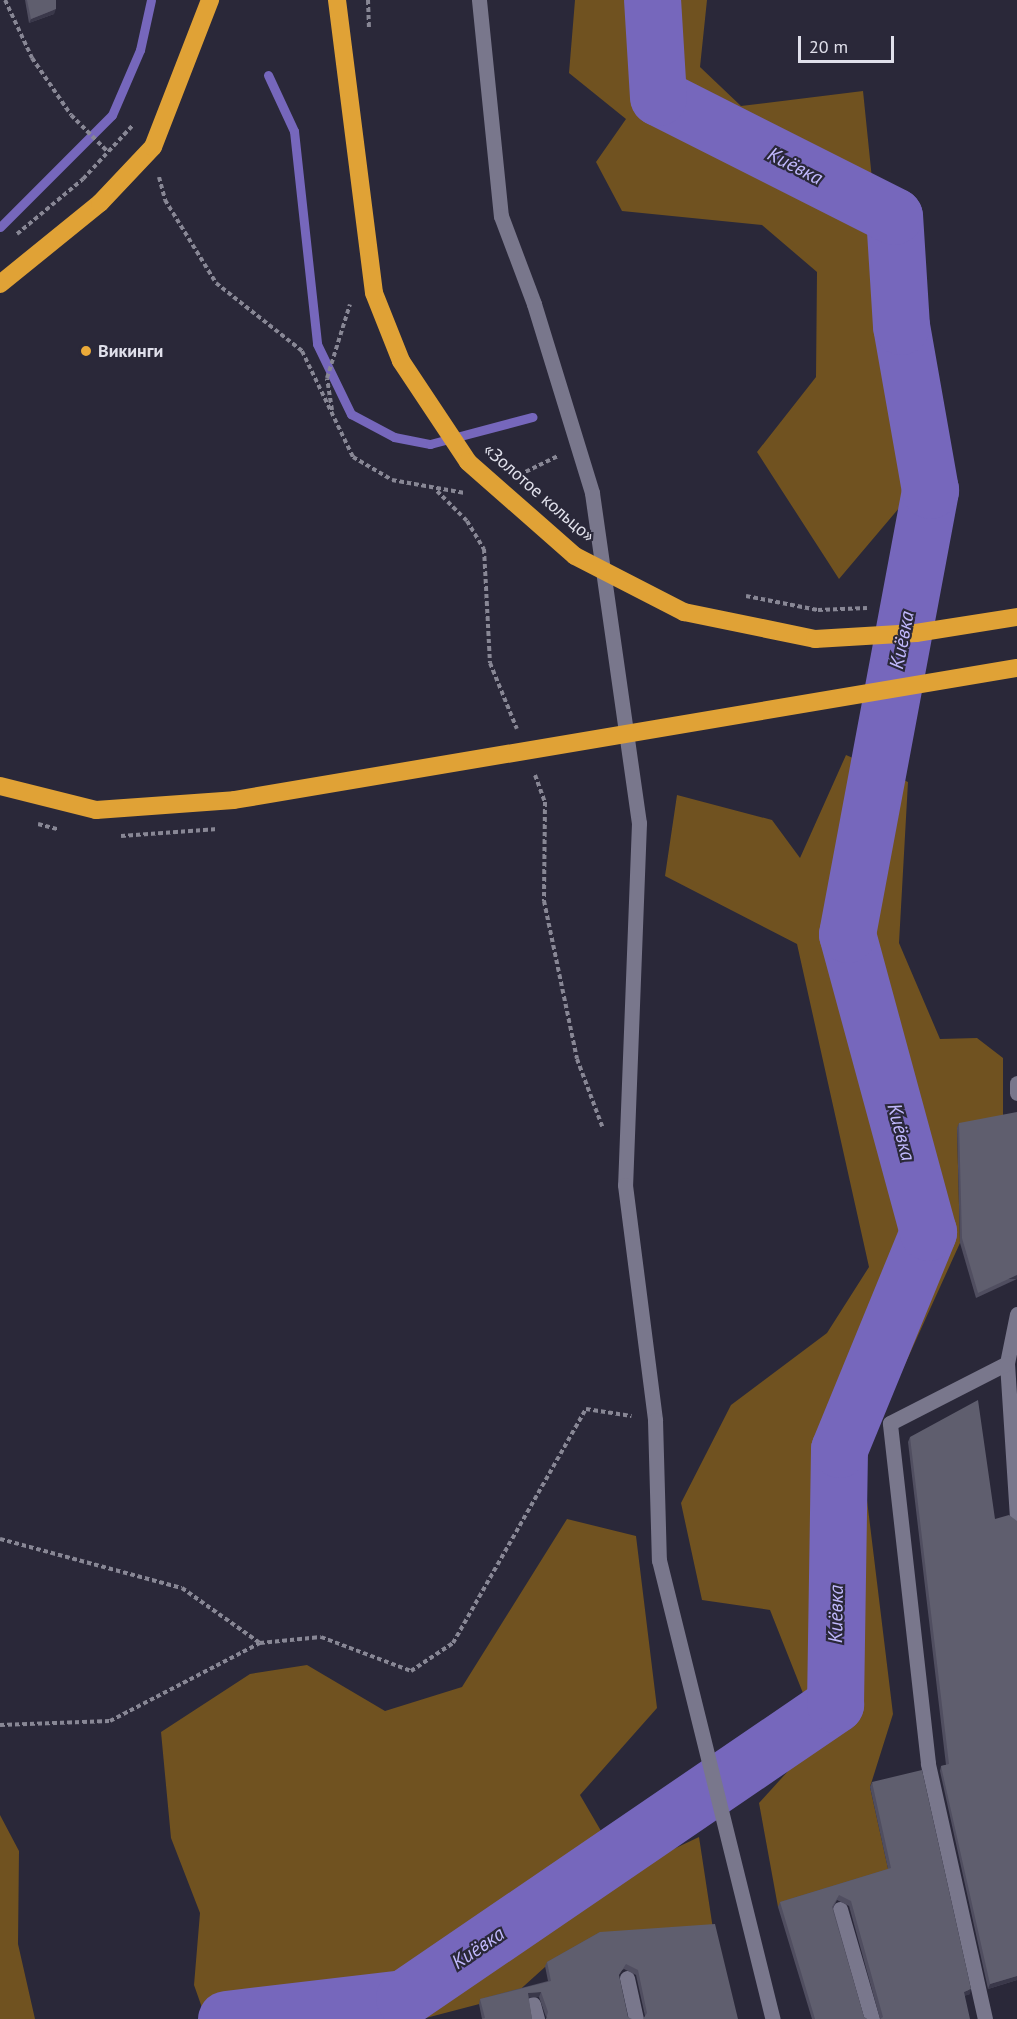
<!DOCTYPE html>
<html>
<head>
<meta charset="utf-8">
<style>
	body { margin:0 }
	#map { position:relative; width:1017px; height:2019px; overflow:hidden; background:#2a2839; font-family:"PT Sans",sans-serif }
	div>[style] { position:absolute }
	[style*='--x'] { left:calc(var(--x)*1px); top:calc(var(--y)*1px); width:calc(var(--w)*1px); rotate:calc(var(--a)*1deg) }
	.forest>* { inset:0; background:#705220 }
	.stream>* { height:9px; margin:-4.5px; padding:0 4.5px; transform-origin:4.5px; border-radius:4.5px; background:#7667bc }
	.river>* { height:57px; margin:-28.5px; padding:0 28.5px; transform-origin:28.5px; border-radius:28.5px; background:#7667bc }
	.path>* { height:4px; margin-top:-2px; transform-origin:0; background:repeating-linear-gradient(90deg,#888795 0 4.5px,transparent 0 7.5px) }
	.minor>* { height:15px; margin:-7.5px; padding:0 7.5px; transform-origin:7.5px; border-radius:7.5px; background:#79778c }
	.highway>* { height:18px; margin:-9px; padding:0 9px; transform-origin:9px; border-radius:9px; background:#e0a236 }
	.wall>* { inset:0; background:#504e60 }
	.shaded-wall>* { inset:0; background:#3a384a; transform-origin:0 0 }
	.building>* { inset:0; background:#5f5e6e }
	.dots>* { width:16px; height:16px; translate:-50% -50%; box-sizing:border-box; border:3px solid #2a2839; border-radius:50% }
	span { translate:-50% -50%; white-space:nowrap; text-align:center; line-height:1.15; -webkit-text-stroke:4.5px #2a2839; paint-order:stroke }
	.poi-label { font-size:18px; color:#e0e0eb; font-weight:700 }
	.left { translate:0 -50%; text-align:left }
	.street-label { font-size:18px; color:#e0e0eb }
	.water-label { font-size:20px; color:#c1b9fd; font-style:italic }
	.scale { position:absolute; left:798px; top:36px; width:96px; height:27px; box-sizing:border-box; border:3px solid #e0e0eb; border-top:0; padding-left:8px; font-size:18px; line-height:21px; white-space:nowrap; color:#e0e0eb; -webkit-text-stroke:4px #2a2839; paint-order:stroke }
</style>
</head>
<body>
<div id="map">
	<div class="forest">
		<i style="clip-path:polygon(575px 0,707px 0,700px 67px,741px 106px,863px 91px,905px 501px,839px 579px,757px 452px,816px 377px,817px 272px,762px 225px,622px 211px,596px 162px,626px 119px,569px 73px)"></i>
		<i style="clip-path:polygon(846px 755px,908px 782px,899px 943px,940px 1039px,977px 1038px,1003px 1058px,1003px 1119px,957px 1128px,960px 1243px,862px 1459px,893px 1714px,870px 1787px,889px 1873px,778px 1907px,759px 1803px,820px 1736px,770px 1610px,702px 1600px,681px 1503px,731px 1405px,827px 1333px,869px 1267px,797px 944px,665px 876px,677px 795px,772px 820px,800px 858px)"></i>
		<i style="clip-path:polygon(567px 1519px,636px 1536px,657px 1708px,580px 1795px,625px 1872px,699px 1837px,713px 1929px,600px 1936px,545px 1967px,514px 1995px,422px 2019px,206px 2019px,194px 1985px,200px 1913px,171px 1838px,161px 1732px,250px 1674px,307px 1665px,385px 1711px,462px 1687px)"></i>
		<i style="clip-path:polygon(0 1815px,19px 1851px,18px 1944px,35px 2019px,0 2019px)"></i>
	</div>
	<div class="stream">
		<i style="--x:268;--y:75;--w:62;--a:65.1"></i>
		<i style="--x:294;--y:131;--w:214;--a:83.8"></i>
		<i style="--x:317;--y:344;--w:78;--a:64.1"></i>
		<i style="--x:351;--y:414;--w:49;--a:28.1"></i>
		<i style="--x:394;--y:437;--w:37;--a:11"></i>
		<i style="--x:430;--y:444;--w:106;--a:-14.8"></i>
		<i style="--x:0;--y:227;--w:158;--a:-45"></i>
		<i style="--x:112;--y:115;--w:71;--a:-66.7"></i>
		<i style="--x:140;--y:50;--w:51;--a:-77.6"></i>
	</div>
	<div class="river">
		<i style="--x:226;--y:2019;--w:179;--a:-6.7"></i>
		<i style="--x:404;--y:1998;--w:522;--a:-34.3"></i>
		<i style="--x:835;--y:1704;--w:255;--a:-89.1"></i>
		<i style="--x:839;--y:1449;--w:235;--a:-67.7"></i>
		<i style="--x:928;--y:1232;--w:309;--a:-105.2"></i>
		<i style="--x:847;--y:934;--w:452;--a:-79.4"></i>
		<i style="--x:930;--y:490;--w:167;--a:-100"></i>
		<i style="--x:901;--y:326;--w:110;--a:-93.6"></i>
		<i style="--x:894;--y:216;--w:264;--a:-153.2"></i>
		<i style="--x:658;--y:97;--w:97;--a:-93.5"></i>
	</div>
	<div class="path">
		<i style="--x:5;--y:0;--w:64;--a:65"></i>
		<i style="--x:32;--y:58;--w:69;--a:55.6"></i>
		<i style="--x:71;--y:115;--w:52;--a:45"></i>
		<i style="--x:368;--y:0;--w:29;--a:88"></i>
		<i style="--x:159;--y:177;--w:24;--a:75"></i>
		<i style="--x:165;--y:200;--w:97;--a:58.4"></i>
		<i style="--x:216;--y:283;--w:110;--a:38.3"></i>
		<i style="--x:302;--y:351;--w:118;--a:64.3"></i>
		<i style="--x:353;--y:457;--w:45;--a:30.5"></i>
		<i style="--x:392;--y:480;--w:74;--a:10.1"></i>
		<i style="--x:17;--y:234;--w:86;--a:-39.8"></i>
		<i style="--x:83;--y:179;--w:72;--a:-47.2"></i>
		<i style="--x:332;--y:410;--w:32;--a:-99"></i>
		<i style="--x:327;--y:378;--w:77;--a:-72.7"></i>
		<i style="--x:519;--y:475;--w:43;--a:-26"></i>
		<i style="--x:437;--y:491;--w:42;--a:45"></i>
		<i style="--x:467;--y:521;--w:33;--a:59"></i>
		<i style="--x:484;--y:549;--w:114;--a:87"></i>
		<i style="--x:490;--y:663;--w:71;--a:67.8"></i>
		<i style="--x:746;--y:596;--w:73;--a:11"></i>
		<i style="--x:818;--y:610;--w:49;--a:-2.3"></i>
		<i style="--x:535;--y:775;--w:29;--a:70"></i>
		<i style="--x:545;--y:802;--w:99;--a:90.6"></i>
		<i style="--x:544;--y:901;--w:161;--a:78.2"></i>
		<i style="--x:577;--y:1059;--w:72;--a:69.5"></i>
		<i style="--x:38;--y:824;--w:20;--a:15"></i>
		<i style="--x:121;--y:836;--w:97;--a:-4.1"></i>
		<i style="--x:0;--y:1539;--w:188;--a:15.1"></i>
		<i style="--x:182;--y:1588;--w:95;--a:35.2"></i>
		<i style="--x:260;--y:1643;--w:61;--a:-5.6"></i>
		<i style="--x:321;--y:1637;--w:96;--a:20.7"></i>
		<i style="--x:411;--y:1671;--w:50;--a:-33.7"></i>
		<i style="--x:453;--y:1643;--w:269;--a:-60.4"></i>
		<i style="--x:586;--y:1409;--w:46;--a:8.8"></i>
		<i style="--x:0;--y:1725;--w:110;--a:-2.1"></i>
		<i style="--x:110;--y:1721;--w:169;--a:-27.5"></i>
	</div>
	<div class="minor">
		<i style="--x:479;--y:0;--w:217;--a:84.2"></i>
		<i style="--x:501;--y:216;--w:94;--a:69.4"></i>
		<i style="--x:534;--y:304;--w:198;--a:72.9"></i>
		<i style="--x:592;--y:493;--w:333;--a:81.9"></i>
		<i style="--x:639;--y:823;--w:362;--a:92.2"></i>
		<i style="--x:625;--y:1185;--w:237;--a:82.7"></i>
		<i style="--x:655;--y:1420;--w:140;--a:88.4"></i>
		<i style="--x:659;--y:1560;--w:473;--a:76.1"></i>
		<i style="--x:1017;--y:1083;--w:10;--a:90"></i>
		<i style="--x:1017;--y:1314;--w:50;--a:101.5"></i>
		<i style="--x:1007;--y:1363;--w:156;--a:86.3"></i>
		<i style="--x:840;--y:1909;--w:115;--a:73.8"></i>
		<i style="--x:627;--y:1978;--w:42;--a:77.6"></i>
		<i style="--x:533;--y:2004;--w:16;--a:75"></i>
		<i style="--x:985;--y:2019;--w:262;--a:-102.6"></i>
		<i style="--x:928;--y:1763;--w:342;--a:-96.4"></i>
		<i style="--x:890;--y:1423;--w:131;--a:-27.1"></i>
	</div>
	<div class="highway">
		<i style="--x:337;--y:0;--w:295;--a:82.8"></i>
		<i style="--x:374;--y:293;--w:73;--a:68.3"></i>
		<i style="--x:401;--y:361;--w:121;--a:56.4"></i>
		<i style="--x:468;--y:462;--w:142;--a:41.3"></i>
		<i style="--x:575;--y:556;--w:123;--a:27.2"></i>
		<i style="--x:684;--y:612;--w:134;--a:11.6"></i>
		<i style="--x:815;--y:639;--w:101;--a:-3.4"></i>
		<i style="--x:916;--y:633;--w:102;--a:-9"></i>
		<i style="--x:0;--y:284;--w:129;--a:-39"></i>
		<i style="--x:100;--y:203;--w:77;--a:-46.6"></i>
		<i style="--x:153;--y:147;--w:158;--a:-68.8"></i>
		<i style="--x:0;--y:786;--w:99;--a:14"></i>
		<i style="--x:96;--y:810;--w:138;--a:-4.1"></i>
		<i style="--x:234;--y:800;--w:794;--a:-9.57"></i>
	</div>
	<div class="wall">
		<i style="clip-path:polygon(25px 0,56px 0,54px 14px,29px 23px)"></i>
		<i style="clip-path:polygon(959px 1123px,1017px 1279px,976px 1298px,960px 1243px,957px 1128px)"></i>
		<i style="clip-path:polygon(910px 1437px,995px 1519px,1017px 1980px,988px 1989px,940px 1771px,941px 1766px,946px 1765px,908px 1442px)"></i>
		<i style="clip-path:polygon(872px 1782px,970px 1994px,880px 2019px,849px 1906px,837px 1900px,833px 1908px,864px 2017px,867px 2019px,812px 2019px,778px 1907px,780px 1902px,888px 1869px,870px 1787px)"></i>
		<i style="clip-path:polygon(600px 1932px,738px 2019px,645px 2016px,636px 1975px,624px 1969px,546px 2017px,539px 1997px,528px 1997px,532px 2019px,482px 2019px,479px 2004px,480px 1999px,548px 1981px,545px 1966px,547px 1962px)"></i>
	</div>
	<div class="shaded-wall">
		<i style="clip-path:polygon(56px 9px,54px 14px,29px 23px,31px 19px)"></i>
		<i style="left:1017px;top:1275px;width:4px;height:43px;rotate:90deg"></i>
		<i style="clip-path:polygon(1017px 1976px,1017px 1980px,988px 1989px,990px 1984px)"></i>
		<i style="clip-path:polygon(971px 1989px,970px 1994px,962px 1997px,964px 1992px)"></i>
		<i style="clip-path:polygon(541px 1992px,539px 1997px,526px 1998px,528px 1993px)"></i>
	</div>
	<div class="building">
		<i style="clip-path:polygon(27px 0,56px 0,56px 9px,31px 19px)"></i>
		<i style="clip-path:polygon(1017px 1112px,1017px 1275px,978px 1293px,962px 1238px,959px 1123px)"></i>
		<i style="clip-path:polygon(978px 1400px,995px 1519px,1009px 1515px,1017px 1521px,1017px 1976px,990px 1984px,941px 1766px,949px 1764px,910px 1437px)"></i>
		<i style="clip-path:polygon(922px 1770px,971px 1989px,964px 1992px,970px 2019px,880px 2019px,883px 2017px,851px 1901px,839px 1895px,832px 1907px,864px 2017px,867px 2019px,815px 2019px,780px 1902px,891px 1868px,872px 1782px)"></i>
		<i style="clip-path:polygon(715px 1924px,738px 2019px,643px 2019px,647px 2013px,638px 1970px,626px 1964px,619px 1975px,628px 2017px,632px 2019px,546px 2019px,548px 2012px,541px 1992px,528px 1993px,532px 2019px,482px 2019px,485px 2018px,480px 1999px,551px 1981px,547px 1962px,600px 1932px)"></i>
	</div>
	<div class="dots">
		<i style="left:86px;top:351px;background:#ebaa39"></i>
	</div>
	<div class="poi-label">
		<span class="left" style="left:98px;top:351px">Викинги</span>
	</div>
	<div class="street-label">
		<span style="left:539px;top:493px;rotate:41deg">«Золотое кольцо»</span>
	</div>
	<div class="water-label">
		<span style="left:795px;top:166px;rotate:27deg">Киёвка</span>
		<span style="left:902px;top:640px;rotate:-79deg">Киёвка</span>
		<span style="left:901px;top:1132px;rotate:75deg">Киёвка</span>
		<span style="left:836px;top:1614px;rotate:-89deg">Киёвка</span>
		<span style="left:478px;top:1948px;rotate:-34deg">Киёвка</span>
	</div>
	<div class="scale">20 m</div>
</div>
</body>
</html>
